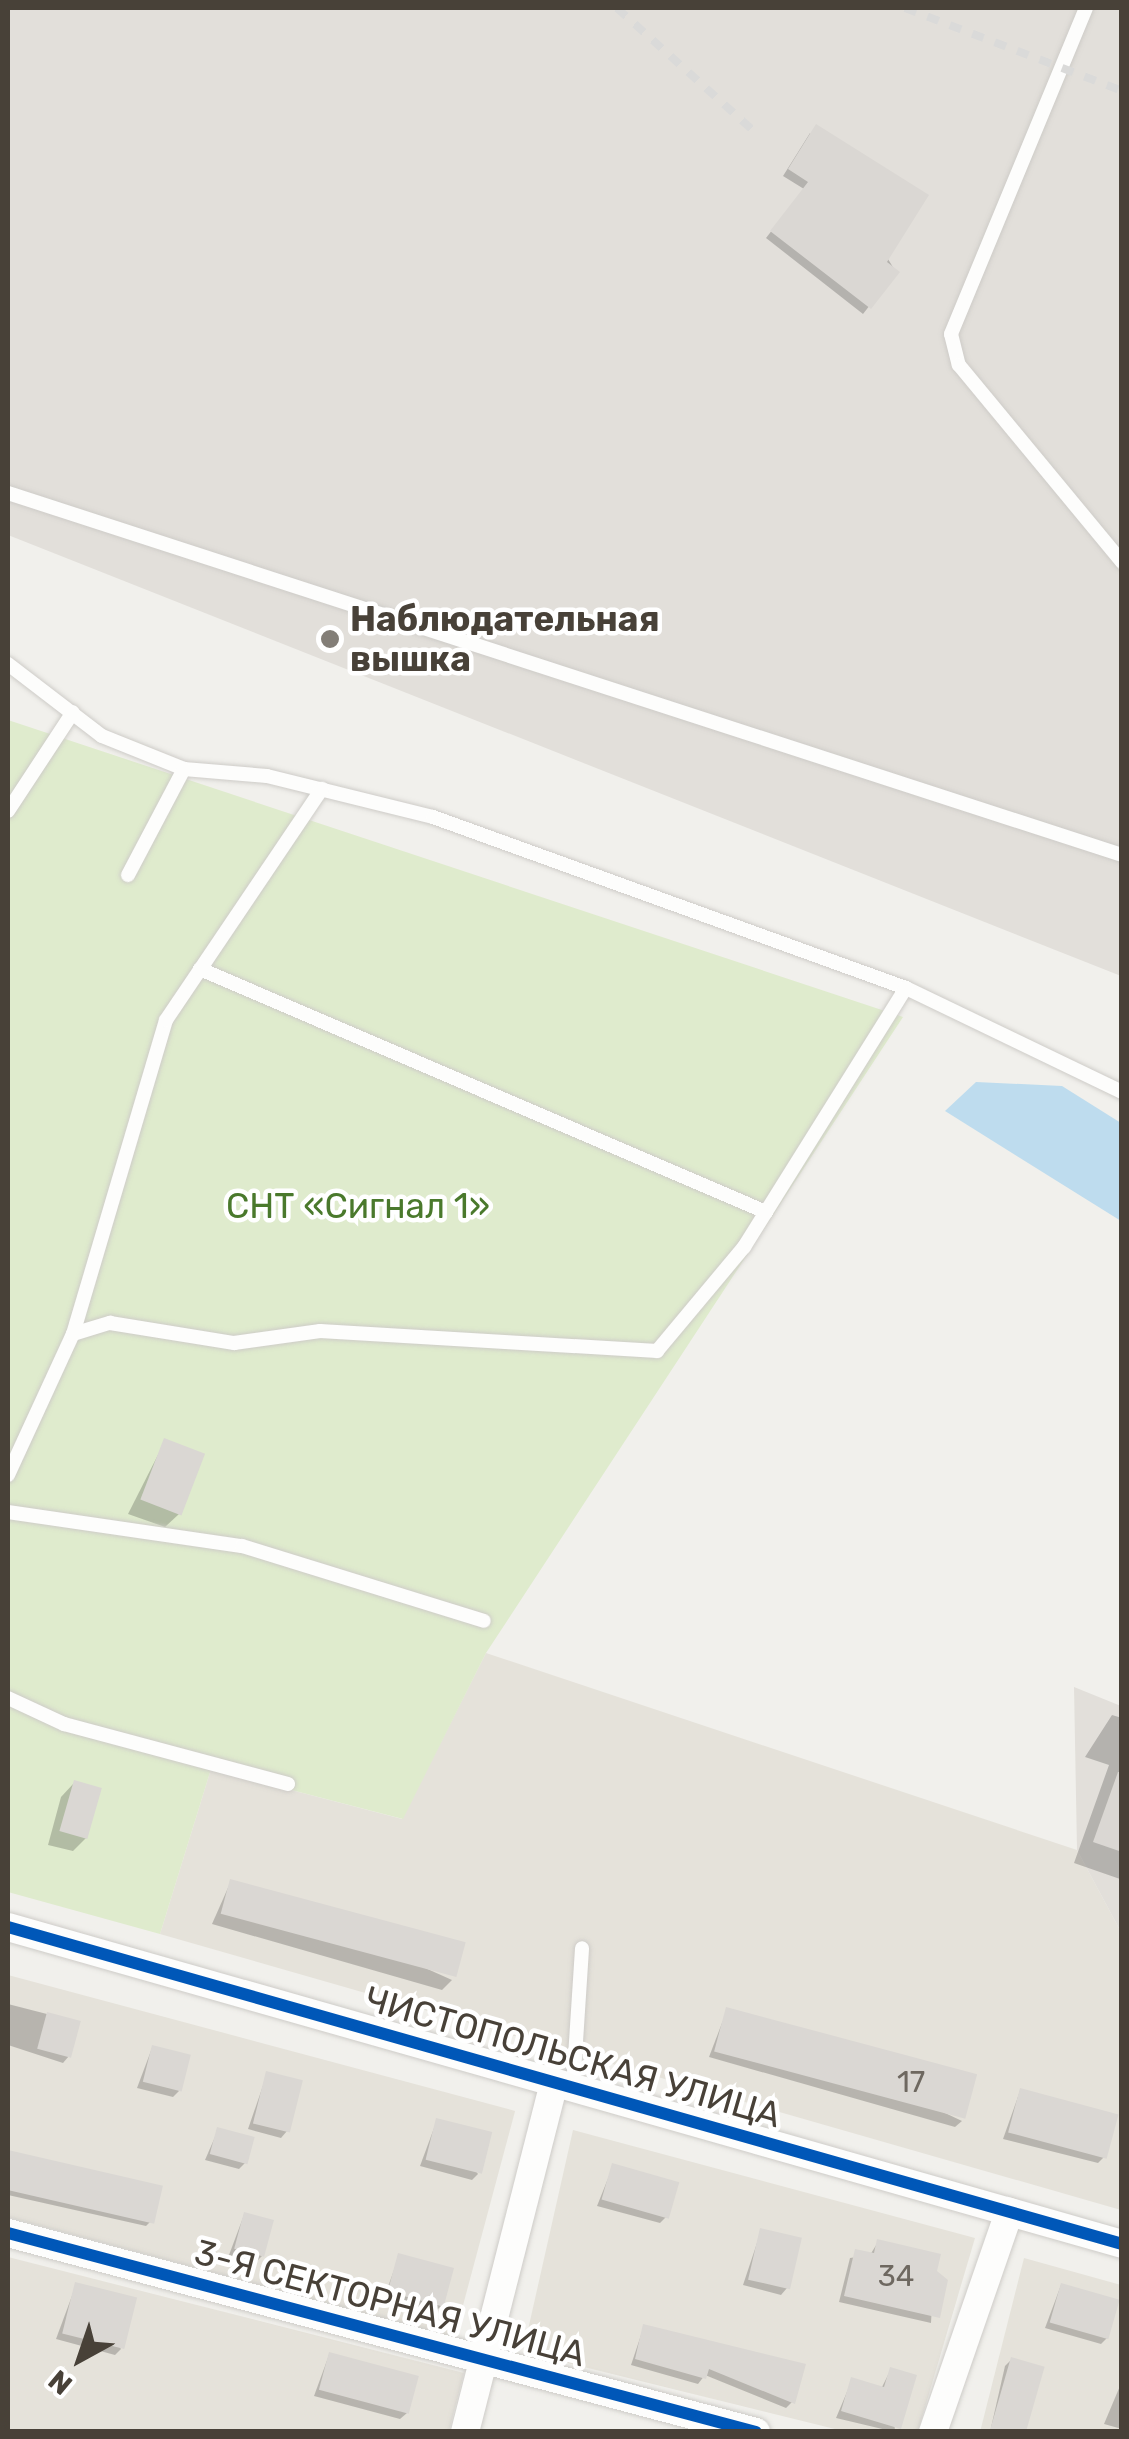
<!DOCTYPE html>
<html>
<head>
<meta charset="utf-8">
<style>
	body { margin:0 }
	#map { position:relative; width:1129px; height:2439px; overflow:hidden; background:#f1f0ec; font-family:Rubik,sans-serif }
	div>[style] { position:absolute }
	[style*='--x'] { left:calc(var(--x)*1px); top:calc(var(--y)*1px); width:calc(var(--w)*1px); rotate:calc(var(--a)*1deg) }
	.residential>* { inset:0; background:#e5e2da; transform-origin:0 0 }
	.industrial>* { inset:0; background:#e2dfda }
	.green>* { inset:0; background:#dfebcd }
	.water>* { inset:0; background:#bedcee }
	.shadow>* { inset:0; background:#0003 }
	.building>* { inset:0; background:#dad7d3; transform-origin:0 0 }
	.roads { filter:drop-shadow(0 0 2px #ceccc8) drop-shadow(0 0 2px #ceccc8) }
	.service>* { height:14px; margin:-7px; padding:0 7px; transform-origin:7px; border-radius:7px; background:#fdfdfc }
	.minor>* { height:28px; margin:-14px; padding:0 14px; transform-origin:14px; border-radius:14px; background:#fdfdfc }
	.rail>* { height:8px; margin-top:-4px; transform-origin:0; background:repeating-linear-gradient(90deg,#dadad9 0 12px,transparent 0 24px) }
	.cycleway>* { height:12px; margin:-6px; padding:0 6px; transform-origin:6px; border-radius:6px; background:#0057b8 }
	.dots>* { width:28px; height:28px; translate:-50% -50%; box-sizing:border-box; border:5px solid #fff; border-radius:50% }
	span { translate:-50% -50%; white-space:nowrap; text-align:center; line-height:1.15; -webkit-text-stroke:9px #fff; paint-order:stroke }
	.number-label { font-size:30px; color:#6e6860 }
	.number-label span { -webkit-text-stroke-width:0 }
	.poi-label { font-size:35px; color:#484138; font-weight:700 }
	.left { translate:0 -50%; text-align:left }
	.park-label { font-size:35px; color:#4a792c }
	.street-label { font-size:35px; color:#484138 }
	.frame { position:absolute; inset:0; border:10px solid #484138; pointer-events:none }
	.north { position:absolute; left:30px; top:2309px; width:100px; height:100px; -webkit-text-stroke:8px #fff; paint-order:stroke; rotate:220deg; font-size:28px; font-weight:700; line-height:40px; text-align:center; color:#484138 }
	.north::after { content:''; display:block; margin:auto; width:35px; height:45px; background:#484138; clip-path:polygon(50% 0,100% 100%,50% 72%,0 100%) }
</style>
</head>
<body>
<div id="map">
	<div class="residential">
		<i style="clip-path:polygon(486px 1653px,1077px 1850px,1121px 1932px,1121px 2210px,160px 1934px,211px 1769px,402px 1819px)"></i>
		<i style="left:8px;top:1975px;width:525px;height:234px;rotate:15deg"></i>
		<i style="clip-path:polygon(573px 2130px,975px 2238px,918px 2431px,843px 2431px,523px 2352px)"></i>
		<i style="clip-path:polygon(8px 2257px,464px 2373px,449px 2431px,8px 2431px)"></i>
		<i style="clip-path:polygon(1024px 2258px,1121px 2285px,1121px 2431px,980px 2432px)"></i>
	</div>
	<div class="industrial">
		<i style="clip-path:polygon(8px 8px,1121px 8px,1121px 976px,8px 535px)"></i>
		<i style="clip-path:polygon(1074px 1687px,1121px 1706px,1121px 1932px,1077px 1850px)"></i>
	</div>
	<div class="green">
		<i style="clip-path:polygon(8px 720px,903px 1017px,486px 1653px,403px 1819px,211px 1769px,160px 1934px,8px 1892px)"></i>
	</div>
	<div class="water">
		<i style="clip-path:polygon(976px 1082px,1062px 1086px,1121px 1123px,1121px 1221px,945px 1111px)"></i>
	</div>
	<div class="shadow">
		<i style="clip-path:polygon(810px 133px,896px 272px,863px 314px,766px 238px,804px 189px,783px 176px)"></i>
		<i style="clip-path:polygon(165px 1441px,179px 1514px,165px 1527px,128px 1514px)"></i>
		<i style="clip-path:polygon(1112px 1715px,1122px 1718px,1120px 1879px,1074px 1863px,1109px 1765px,1085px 1757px)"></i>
		<i style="clip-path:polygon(74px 1783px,87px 1837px,73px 1851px,48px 1845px,61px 1797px)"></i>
		<i style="clip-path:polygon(231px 1881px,452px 1980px,442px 1990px,212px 1924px)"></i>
		<i style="clip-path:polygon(8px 2004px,78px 2022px,69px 2056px,63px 2063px,8px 2045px)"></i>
		<i style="clip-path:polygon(727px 2010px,962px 2121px,955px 2127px,709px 2057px)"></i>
		<i style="clip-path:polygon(152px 2048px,179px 2091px,173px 2097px,137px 2088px)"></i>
		<i style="clip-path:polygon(267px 2074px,287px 2131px,281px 2138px,248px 2129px)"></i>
		<i style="clip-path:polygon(1020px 2091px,1104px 2157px,1098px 2163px,1003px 2139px)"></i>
		<i style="clip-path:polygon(437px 2120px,478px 2174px,472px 2180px,420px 2166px)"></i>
		<i style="clip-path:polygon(218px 2130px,245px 2163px,239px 2169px,205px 2160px)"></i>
		<i style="clip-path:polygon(8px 2152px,160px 2189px,152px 2220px,146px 2226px,8px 2195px)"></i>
		<i style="clip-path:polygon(613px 2166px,666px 2217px,660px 2223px,597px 2206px)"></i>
		<i style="clip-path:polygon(244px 2215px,262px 2256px,256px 2262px,229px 2255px)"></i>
		<i style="clip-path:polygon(761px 2231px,787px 2288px,781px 2295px,743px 2285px)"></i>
		<i style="clip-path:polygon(878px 2242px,934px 2272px,931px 2323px,839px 2302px,850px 2258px,870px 2255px)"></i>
		<i style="clip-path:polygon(399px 2256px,441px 2306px,435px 2312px,384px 2298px)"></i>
		<i style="clip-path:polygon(76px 2285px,121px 2349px,115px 2355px,56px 2339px)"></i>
		<i style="clip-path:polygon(1061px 2285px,1107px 2338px,1101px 2344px,1045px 2328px)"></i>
		<i style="clip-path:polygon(644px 2326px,792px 2402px,786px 2408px,705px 2375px,698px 2384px,631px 2365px)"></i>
		<i style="clip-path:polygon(329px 2355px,407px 2413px,400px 2419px,314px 2396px)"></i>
		<i style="clip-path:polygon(1011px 2360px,1025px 2432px,990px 2432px,1005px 2366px)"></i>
		<i style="clip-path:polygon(891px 2369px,895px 2432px,836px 2418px,852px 2380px,881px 2389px)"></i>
		<i style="clip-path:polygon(1120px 2386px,1122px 2386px,1122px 2429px,1104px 2424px)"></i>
	</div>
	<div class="building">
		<i style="clip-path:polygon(816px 124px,929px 195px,887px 262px,900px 272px,871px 309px,770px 231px,808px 182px,788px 169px)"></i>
		<i style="left:164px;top:1438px;width:44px;height:66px;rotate:21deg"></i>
		<i style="clip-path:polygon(1118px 1772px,1122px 1772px,1122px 1852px,1093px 1842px)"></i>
		<i style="left:74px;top:1780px;width:29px;height:53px;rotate:16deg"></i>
		<i style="left:230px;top:1879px;width:244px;height:36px;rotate:15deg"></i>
		<i style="left:726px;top:2007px;width:260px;height:46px;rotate:15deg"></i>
		<i style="left:47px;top:2012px;width:35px;height:38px;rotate:15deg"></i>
		<i style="left:152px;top:2045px;width:40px;height:38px;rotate:14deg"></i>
		<i style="left:266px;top:2071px;width:38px;height:54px;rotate:14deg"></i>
		<i style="left:1020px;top:2088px;width:102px;height:46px;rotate:15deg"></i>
		<i style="left:436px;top:2118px;width:58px;height:43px;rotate:14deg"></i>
		<i style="left:217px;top:2127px;width:39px;height:28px;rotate:15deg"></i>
		<i style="left:8px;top:2150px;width:159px;height:39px;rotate:13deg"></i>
		<i style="left:612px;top:2163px;width:70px;height:38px;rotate:16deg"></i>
		<i style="left:244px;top:2212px;width:31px;height:38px;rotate:15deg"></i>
		<i style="left:760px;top:2228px;width:43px;height:53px;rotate:13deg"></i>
		<i style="clip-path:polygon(877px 2239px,941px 2254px,937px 2271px,948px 2280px,940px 2318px,844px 2296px,855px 2249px,874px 2253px)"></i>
		<i style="left:398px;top:2253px;width:58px;height:40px;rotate:15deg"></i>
		<i style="left:75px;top:2282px;width:64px;height:53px;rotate:14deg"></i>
		<i style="left:1061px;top:2283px;width:61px;height:41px;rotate:16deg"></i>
		<i style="clip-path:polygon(643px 2324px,806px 2364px,795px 2404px,709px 2369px,706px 2379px,635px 2359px)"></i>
		<i style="left:329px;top:2352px;width:93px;height:39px;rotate:15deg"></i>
		<i style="left:1011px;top:2357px;width:35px;height:78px;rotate:16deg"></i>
		<i style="clip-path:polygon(890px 2367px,917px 2375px,901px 2429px,841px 2411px,851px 2377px,884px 2387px)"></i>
	</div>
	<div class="roads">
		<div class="service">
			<i style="--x:1086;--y:8;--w:353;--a:112.5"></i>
			<i style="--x:951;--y:334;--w:32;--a:76"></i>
			<i style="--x:959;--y:365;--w:256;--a:50.4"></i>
			<i style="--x:8;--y:493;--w:1171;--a:18"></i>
			<i style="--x:8;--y:664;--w:118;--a:37.5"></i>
			<i style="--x:102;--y:736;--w:88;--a:21.9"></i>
			<i style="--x:184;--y:769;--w:83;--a:4.8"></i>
			<i style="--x:267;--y:776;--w:171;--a:13.9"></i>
			<i style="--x:433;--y:817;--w:503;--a:19.88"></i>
			<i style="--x:906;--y:988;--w:240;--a:25.7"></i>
			<i style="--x:8;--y:811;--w:118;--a:-56.7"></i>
			<i style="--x:128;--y:875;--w:120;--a:-62.2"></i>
			<i style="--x:200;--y:969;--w:616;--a:23.24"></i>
			<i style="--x:73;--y:1334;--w:39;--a:-17"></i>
			<i style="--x:110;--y:1323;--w:126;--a:9.2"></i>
			<i style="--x:234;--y:1343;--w:87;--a:-7.9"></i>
			<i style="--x:320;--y:1331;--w:338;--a:3.4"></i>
			<i style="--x:657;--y:1351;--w:136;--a:-50.1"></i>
			<i style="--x:744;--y:1247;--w:305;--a:-58"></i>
			<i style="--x:8;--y:1475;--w:155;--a:-65.3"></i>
			<i style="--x:73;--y:1334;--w:327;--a:-73.5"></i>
			<i style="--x:166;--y:1020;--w:279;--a:-56"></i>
			<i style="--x:8;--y:1512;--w:236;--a:8.3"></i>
			<i style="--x:242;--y:1546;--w:253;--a:17.2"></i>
			<i style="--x:8;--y:1698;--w:62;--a:24.9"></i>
			<i style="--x:64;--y:1724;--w:232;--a:15"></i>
			<i style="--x:573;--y:2088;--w:140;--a:-86.3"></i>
		</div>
		<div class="minor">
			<i style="--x:8;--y:1927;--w:1158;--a:15.88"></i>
			<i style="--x:8;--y:2233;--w:774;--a:14.9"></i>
			<i style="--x:465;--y:2432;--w:361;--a:-75.7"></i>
			<i style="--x:933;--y:2432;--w:233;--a:-70.9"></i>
		</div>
	</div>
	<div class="rail">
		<i style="--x:617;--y:8;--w:188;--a:42"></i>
		<i style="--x:905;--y:8;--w:232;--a:20.9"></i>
	</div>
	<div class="cycleway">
		<i style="--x:8;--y:1927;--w:1158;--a:15.88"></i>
		<i style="--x:8;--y:2233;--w:774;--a:14.9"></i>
	</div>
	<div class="dots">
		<i style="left:330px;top:639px;background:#837e77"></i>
	</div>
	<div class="number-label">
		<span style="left:911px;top:2082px">17</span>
		<span style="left:896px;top:2276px">34</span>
	</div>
	<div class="poi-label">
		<span class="left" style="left:350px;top:639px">Наблюдательная<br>вышка</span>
	</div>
	<div class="park-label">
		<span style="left:358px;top:1206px">СНТ «Сигнал 1»</span>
	</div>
	<div class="street-label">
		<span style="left:573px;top:2057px;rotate:16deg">ЧИСТОПОЛЬСКАЯ УЛИЦА</span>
		<span style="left:390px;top:2303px;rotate:15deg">3-Я СЕКТОРНАЯ УЛИЦА</span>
	</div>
	<div class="frame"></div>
	<div class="north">N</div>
</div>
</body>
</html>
